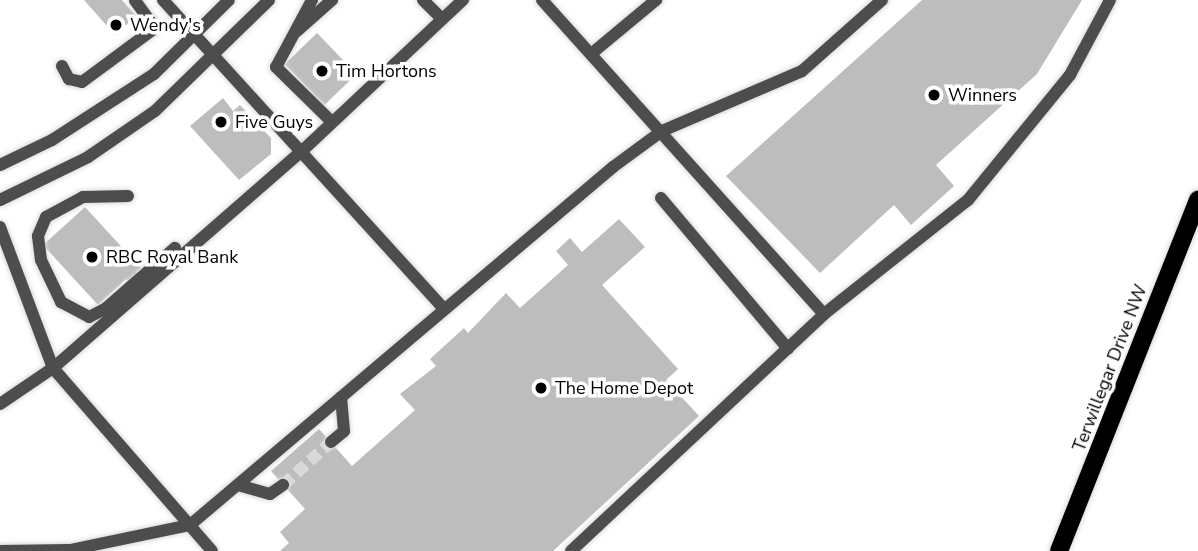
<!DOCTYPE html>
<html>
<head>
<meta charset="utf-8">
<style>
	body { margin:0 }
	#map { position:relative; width:1198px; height:551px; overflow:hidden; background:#fff; font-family:"Nunito Sans",sans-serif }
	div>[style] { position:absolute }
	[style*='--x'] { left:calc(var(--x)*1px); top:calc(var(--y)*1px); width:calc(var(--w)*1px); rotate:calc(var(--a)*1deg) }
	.building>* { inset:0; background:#bdbdbd; transform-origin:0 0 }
	.minor-tunnel>* { height:12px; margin-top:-6px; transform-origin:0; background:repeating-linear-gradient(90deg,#d9d9d9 0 12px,transparent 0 18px) }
	.roads { filter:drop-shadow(0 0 2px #dbdbdb) drop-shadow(0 0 2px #dbdbdb) }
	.minor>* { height:12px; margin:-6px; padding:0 6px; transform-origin:6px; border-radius:6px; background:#4d4d4d }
	.major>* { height:18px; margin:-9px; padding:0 9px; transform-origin:9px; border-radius:9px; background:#000 }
	.dots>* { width:19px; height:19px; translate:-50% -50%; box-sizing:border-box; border:4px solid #fff; border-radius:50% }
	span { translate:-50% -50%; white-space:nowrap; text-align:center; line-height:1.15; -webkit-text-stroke:7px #fff; paint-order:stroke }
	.poi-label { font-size:18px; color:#000 }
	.left { translate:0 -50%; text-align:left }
	.street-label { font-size:18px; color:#000 }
</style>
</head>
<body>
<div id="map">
	<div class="building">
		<i style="clip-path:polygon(84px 0,122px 0,136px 16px,115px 35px)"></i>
		<i style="clip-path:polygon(922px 0,1082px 0,1037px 74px,936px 165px,954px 186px,911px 225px,894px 205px,820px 273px,726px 176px)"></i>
		<i style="left:317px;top:33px;width:57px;height:45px;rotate:46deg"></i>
		<i style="clip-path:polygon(223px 98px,233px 111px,240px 105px,271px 138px,271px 154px,239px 180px,190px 126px)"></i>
		<i style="clip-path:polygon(85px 207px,141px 268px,136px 272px,145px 281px,135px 289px,126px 279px,98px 305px,43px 245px)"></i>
		<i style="clip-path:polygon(619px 219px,645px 247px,602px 285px,678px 369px,666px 380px,699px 416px,553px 551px,280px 551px,289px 543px,280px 532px,305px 509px,271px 471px,319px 429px,352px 466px,415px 410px,400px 394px,436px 366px,430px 359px,464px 328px,468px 333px,506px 293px,520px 308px,568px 265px,556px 251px,570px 238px,582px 252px)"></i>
	</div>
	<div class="minor-tunnel">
		<i style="--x:283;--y:485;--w:64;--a:-41.9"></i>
	</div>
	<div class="roads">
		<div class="minor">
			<i style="--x:163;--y:0;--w:418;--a:47.7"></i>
			<i style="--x:312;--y:0;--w:76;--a:118.2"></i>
			<i style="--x:276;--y:67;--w:78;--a:44.5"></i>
			<i style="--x:423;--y:0;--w:27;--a:45"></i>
			<i style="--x:542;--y:0;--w:422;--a:48.1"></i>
			<i style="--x:297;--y:31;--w:47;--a:-41.5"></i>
			<i style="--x:591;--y:54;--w:85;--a:-39.7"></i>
			<i style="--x:62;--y:66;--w:15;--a:62"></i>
			<i style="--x:69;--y:79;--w:13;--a:13"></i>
			<i style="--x:82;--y:82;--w:91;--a:-36.5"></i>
			<i style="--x:155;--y:28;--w:34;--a:-126"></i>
			<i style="--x:0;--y:165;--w:58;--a:-25.7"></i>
			<i style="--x:52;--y:140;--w:121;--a:-32.9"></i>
			<i style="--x:154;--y:74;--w:105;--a:-44.6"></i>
			<i style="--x:128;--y:196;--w:45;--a:178.7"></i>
			<i style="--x:83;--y:197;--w:42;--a:151.6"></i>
			<i style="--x:46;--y:217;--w:21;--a:113"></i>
			<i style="--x:38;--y:236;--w:24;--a:83"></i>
			<i style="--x:41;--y:260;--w:47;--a:64.5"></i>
			<i style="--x:61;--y:302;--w:32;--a:28"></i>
			<i style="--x:89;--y:317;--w:18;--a:-27"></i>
			<i style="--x:105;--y:309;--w:93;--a:-41.1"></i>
			<i style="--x:661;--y:198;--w:197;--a:49.9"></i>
			<i style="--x:0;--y:200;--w:98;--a:-26"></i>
			<i style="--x:88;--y:157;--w:81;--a:-34.5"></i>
			<i style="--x:155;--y:111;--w:159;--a:-44.2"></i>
			<i style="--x:0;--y:227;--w:151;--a:69.4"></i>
			<i style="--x:53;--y:368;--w:242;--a:49"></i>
			<i style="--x:0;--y:404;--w:64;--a:-34.2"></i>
			<i style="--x:53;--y:368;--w:330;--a:-41.1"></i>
			<i style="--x:302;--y:151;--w:221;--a:-43.2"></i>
			<i style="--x:331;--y:442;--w:17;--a:-40"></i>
			<i style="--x:344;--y:431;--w:34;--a:-95"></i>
			<i style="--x:238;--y:485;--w:33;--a:16"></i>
			<i style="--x:270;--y:494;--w:16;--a:-35"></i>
			<i style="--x:0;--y:551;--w:70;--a:-0.8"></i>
			<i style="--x:70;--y:550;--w:123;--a:-11.8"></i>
			<i style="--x:190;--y:525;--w:554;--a:-40.24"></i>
			<i style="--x:613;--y:167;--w:61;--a:-36.3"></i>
			<i style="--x:662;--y:131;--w:152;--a:-23.2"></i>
			<i style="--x:802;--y:71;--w:107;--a:-41.6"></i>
			<i style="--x:571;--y:551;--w:347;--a:-43.1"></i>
			<i style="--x:824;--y:314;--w:184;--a:-38.4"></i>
			<i style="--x:968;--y:200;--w:161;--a:-50.8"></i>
			<i style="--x:1070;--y:75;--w:85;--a:-61.9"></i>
		</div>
		<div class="major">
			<i style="--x:1059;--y:551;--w:378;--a:-68.4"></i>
		</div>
	</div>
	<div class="dots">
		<i style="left:116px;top:25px;background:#000"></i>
		<i style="left:322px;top:71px;background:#000"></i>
		<i style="left:934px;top:95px;background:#000"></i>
		<i style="left:221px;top:122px;background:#000"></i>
		<i style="left:92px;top:257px;background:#000"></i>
		<i style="left:541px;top:388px;background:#000"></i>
	</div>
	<div class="poi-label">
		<span class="left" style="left:130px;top:25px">Wendy's</span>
		<span class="left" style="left:336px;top:71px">Tim Hortons</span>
		<span class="left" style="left:948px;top:95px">Winners</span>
		<span class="left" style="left:235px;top:122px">Five Guys</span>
		<span class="left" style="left:106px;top:257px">RBC Royal Bank</span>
		<span class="left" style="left:555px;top:388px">The Home Depot</span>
	</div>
	<div class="street-label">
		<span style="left:1110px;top:368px;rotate:-69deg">Terwillegar Drive NW</span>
	</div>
</div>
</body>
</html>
